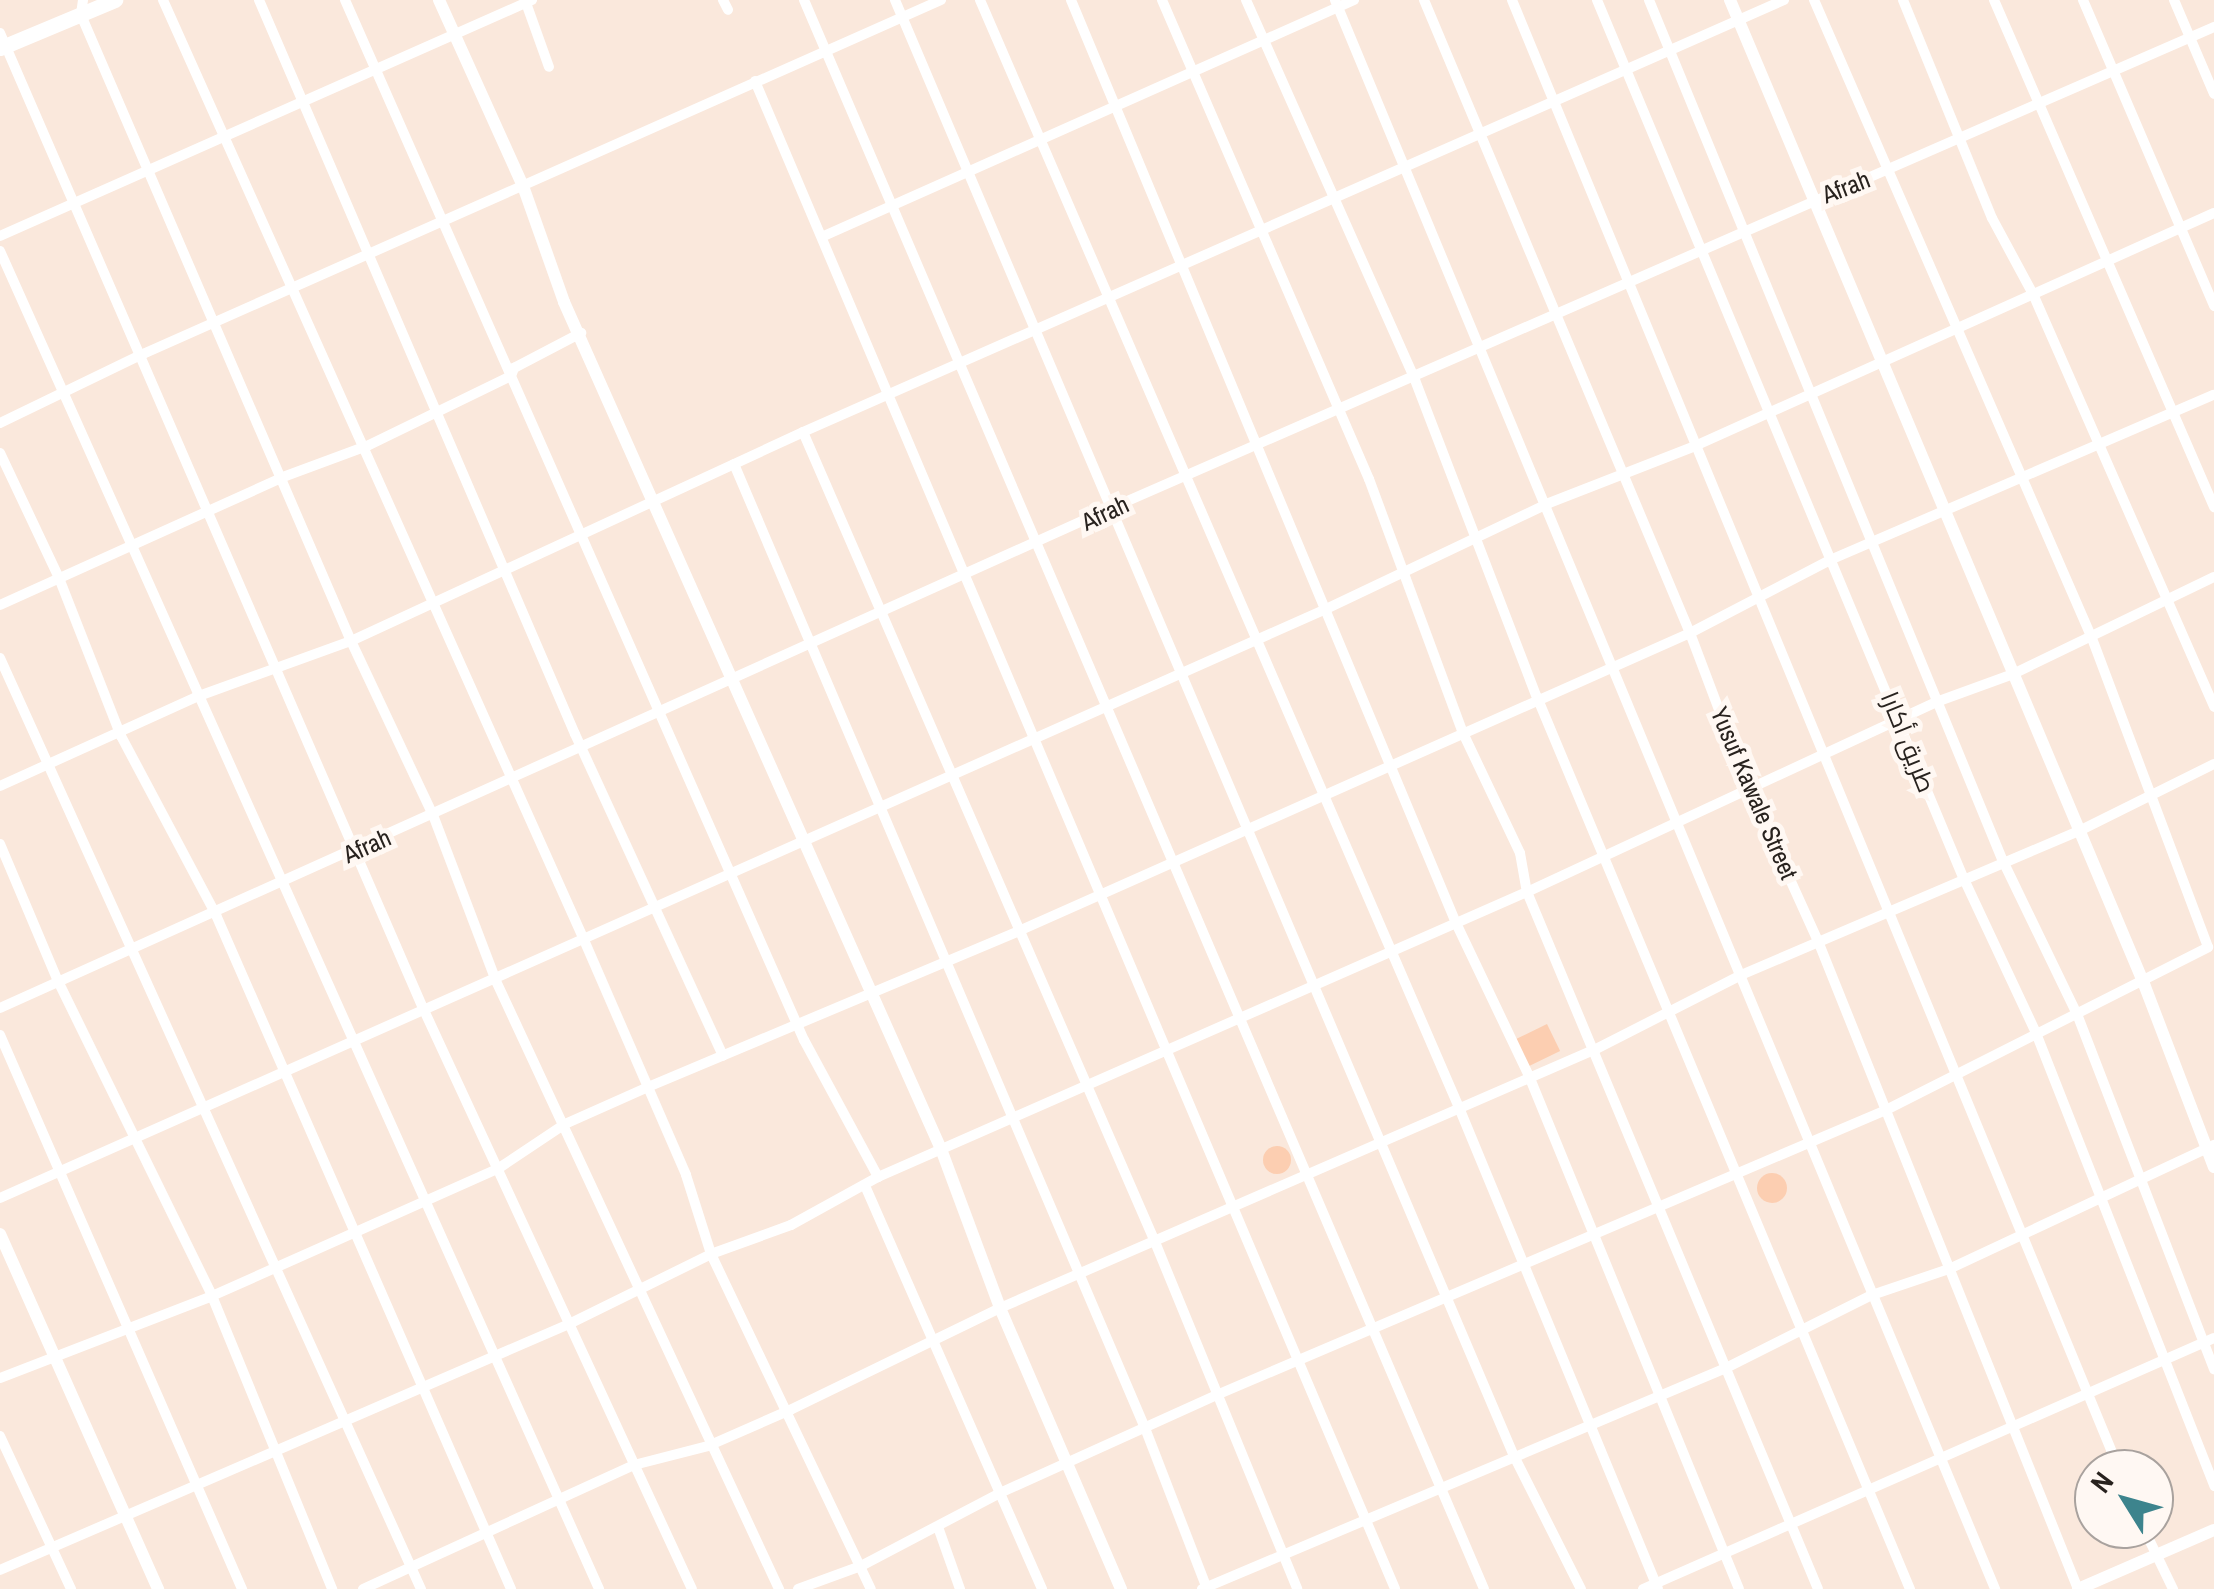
<!DOCTYPE html>
<html>
<head>
<meta charset="utf-8">
<style>
	body { margin:0 }
	#map { position:relative; width:2214px; height:1589px; overflow:hidden; background:#fae8dc; font-family:"Archivo Narrow",Cairo,sans-serif }
	div>[style] { position:absolute }
	[style*='--x'] { left:calc(var(--x)*1px); top:calc(var(--y)*1px); width:calc(var(--w)*1px); rotate:calc(var(--a)*1deg) }
	.green>* { inset:0; background:#fcceb1; transform-origin:0 0 }
	.round { border-radius:50% }
	.minor>* { height:10px; margin:-5px; padding:0 5px; transform-origin:5px; border-radius:5px; background:#fff }
	.tertiary>* { height:12px; margin:-6px; padding:0 6px; transform-origin:6px; border-radius:6px; background:#fff }
	.secondary>* { height:15px; margin:-7.5px; padding:0 7.5px; transform-origin:7.5px; border-radius:7.5px; background:#fff }
	span { translate:-50% -50%; white-space:nowrap; text-align:center; line-height:1.15; -webkit-text-stroke:10px #fff8f3; paint-order:stroke }
	.street-label { font-size:25px; color:#28221e }
	.north { position:absolute; left:2074px; top:1449px; width:100px; height:100px; box-sizing:border-box; background:#fff8f3; border:2px solid #a9a29e; border-radius:50%; rotate:307deg; font-size:28px; font-weight:700; line-height:40px; text-align:center; color:#28221e }
	.north::after { content:''; display:block; margin:auto; width:35px; height:45px; background:#3d848d; clip-path:polygon(50% 0,100% 100%,50% 72%,0 100%) }
</style>
</head>
<body>
<div id="map">
	<div class="green">
		<i style="left:1547px;top:1024px;width:30px;height:35px;rotate:64deg"></i>
		<i class="round" style="left:1263px;top:1146px;width:28px;height:28px"></i>
		<i class="round" style="left:1757px;top:1173px;width:30px;height:30px"></i>
	</div>
	<div class="minor">
		<i style="--x:83;--y:0;--w:15;--a:98"></i>
		<i style="--x:81;--y:15;--w:682;--a:66.67"></i>
		<i style="--x:351;--y:641;--w:192;--a:64.8"></i>
		<i style="--x:433;--y:815;--w:178;--a:69.2"></i>
		<i style="--x:496;--y:981;--w:671;--a:65.04"></i>
		<i style="--x:163;--y:0;--w:1030;--a:65.87"></i>
		<i style="--x:584;--y:940;--w:256;--a:66.5"></i>
		<i style="--x:686;--y:1175;--w:83;--a:72.4"></i>
		<i style="--x:711;--y:1254;--w:371;--a:64.5"></i>
		<i style="--x:259;--y:0;--w:799;--a:66.71"></i>
		<i style="--x:575;--y:734;--w:354;--a:65.3"></i>
		<i style="--x:345;--y:0;--w:1137;--a:66.19"></i>
		<i style="--x:804;--y:1040;--w:156;--a:61.6"></i>
		<i style="--x:525;--y:0;--w:71;--a:70.3"></i>
		<i style="--x:723;--y:0;--w:11;--a:63"></i>
		<i style="--x:804;--y:0;--w:1728;--a:66.83"></i>
		<i style="--x:895;--y:0;--w:1582;--a:66.97"></i>
		<i style="--x:1514;--y:1456;--w:149;--a:63.3"></i>
		<i style="--x:980;--y:0;--w:1209;--a:66.61"></i>
		<i style="--x:1460;--y:1110;--w:518;--a:67.54"></i>
		<i style="--x:1071;--y:0;--w:1000;--a:67.36"></i>
		<i style="--x:1456;--y:923;--w:170;--a:64.5"></i>
		<i style="--x:1529;--y:1076;--w:554;--a:67.74"></i>
		<i style="--x:1162;--y:0;--w:522;--a:66.63"></i>
		<i style="--x:1369;--y:479;--w:271;--a:69.7"></i>
		<i style="--x:1463;--y:733;--w:133;--a:64.6"></i>
		<i style="--x:1520;--y:853;--w:40;--a:80"></i>
		<i style="--x:1527;--y:892;--w:755;--a:67.34"></i>
		<i style="--x:1246;--y:0;--w:416;--a:66"></i>
		<i style="--x:1415;--y:380;--w:340;--a:69"></i>
		<i style="--x:1537;--y:697;--w:967;--a:67.31"></i>
		<i style="--x:1335;--y:0;--w:1721;--a:67.44"></i>
		<i style="--x:1424;--y:0;--w:687;--a:67.21"></i>
		<i style="--x:1690;--y:633;--w:167;--a:69.3"></i>
		<i style="--x:1749;--y:789;--w:167;--a:65.6"></i>
		<i style="--x:1818;--y:941;--w:698;--a:68.14"></i>
		<i style="--x:1512;--y:0;--w:1589;--a:67.55"></i>
		<i style="--x:1597;--y:0;--w:950;--a:67.35"></i>
		<i style="--x:1963;--y:877;--w:172;--a:64.9"></i>
		<i style="--x:2036;--y:1033;--w:487;--a:68.5"></i>
		<i style="--x:1649;--y:0;--w:929;--a:67.66"></i>
		<i style="--x:2002;--y:859;--w:172;--a:64.2"></i>
		<i style="--x:2077;--y:1014;--w:381;--a:68.9"></i>
		<i style="--x:1903;--y:0;--w:235;--a:67.8"></i>
		<i style="--x:1992;--y:218;--w:86;--a:61.7"></i>
		<i style="--x:2033;--y:294;--w:451;--a:66.3"></i>
		<i style="--x:1994;--y:0;--w:553;--a:66.54"></i>
		<i style="--x:2083;--y:0;--w:333;--a:66.8"></i>
		<i style="--x:2174;--y:0;--w:102;--a:66.9"></i>
		<i style="--x:0;--y:33;--w:1063;--a:66.55"></i>
		<i style="--x:423;--y:1008;--w:640;--a:65.16"></i>
		<i style="--x:755;--y:81;--w:1638;--a:67"></i>
		<i style="--x:826;--y:235;--w:578;--a:-23.99"></i>
		<i style="--x:0;--y:236;--w:582;--a:-23.92"></i>
		<i style="--x:0;--y:251;--w:1466;--a:65.88"></i>
		<i style="--x:0;--y:423;--w:159;--a:-25.8"></i>
		<i style="--x:143;--y:354;--w:873;--a:-23.92"></i>
		<i style="--x:803;--y:432;--w:883;--a:66.51"></i>
		<i style="--x:1155;--y:1242;--w:375;--a:67.7"></i>
		<i style="--x:0;--y:453;--w:138;--a:64.7"></i>
		<i style="--x:59;--y:578;--w:170;--a:68.6"></i>
		<i style="--x:121;--y:736;--w:203;--a:62"></i>
		<i style="--x:216;--y:915;--w:736;--a:66.36"></i>
		<i style="--x:734;--y:464;--w:1048;--a:66.91"></i>
		<i style="--x:1145;--y:1428;--w:173;--a:68.9"></i>
		<i style="--x:0;--y:605;--w:311;--a:-24.3"></i>
		<i style="--x:283;--y:477;--w:90;--a:-20.3"></i>
		<i style="--x:367;--y:446;--w:160;--a:-25.9"></i>
		<i style="--x:511;--y:376;--w:9;--a:-69"></i>
		<i style="--x:514;--y:368;--w:76;--a:-27.6"></i>
		<i style="--x:0;--y:658;--w:1022;--a:65.67"></i>
		<i style="--x:0;--y:786;--w:215;--a:-24.4"></i>
		<i style="--x:196;--y:697;--w:165;--a:-19.9"></i>
		<i style="--x:351;--y:641;--w:498;--a:-24.8"></i>
		<i style="--x:803;--y:432;--w:1072;--a:-23.77"></i>
		<i style="--x:0;--y:844;--w:147;--a:67.1"></i>
		<i style="--x:57;--y:979;--w:353;--a:63.9"></i>
		<i style="--x:212;--y:1296;--w:317;--a:67.7"></i>
		<i style="--x:0;--y:1008;--w:1216;--a:-24.23"></i>
		<i style="--x:1109;--y:509;--w:1206;--a:-23.57"></i>
		<i style="--x:0;--y:1035;--w:605;--a:66.4"></i>
		<i style="--x:866;--y:1188;--w:438;--a:66.3"></i>
		<i style="--x:0;--y:1198;--w:1451;--a:-23.95"></i>
		<i style="--x:1326;--y:609;--w:247;--a:-25.4"></i>
		<i style="--x:1549;--y:503;--w:157;--a:-21.3"></i>
		<i style="--x:1695;--y:446;--w:569;--a:-24.18"></i>
		<i style="--x:0;--y:1378;--w:227;--a:-21.1"></i>
		<i style="--x:212;--y:1296;--w:314;--a:-24"></i>
		<i style="--x:499;--y:1168;--w:79;--a:-33.7"></i>
		<i style="--x:565;--y:1124;--w:91;--a:-24"></i>
		<i style="--x:648;--y:1087;--w:405;--a:-22.8"></i>
		<i style="--x:1021;--y:930;--w:732;--a:-23.94"></i>
		<i style="--x:1690;--y:633;--w:158;--a:-27.5"></i>
		<i style="--x:1830;--y:560;--w:418;--a:-23.3"></i>
		<i style="--x:0;--y:1436;--w:169;--a:65.1"></i>
		<i style="--x:938;--y:1527;--w:66;--a:70.5"></i>
		<i style="--x:2144;--y:1529;--w:67;--a:64.2"></i>
		<i style="--x:0;--y:1570;--w:620;--a:-23.38"></i>
		<i style="--x:569;--y:1324;--w:158;--a:-26.2"></i>
		<i style="--x:711;--y:1254;--w:85;--a:-19.9"></i>
		<i style="--x:791;--y:1225;--w:99;--a:-28.9"></i>
		<i style="--x:878;--y:1177;--w:709;--a:-23.71"></i>
		<i style="--x:1527;--y:892;--w:454;--a:-24.9"></i>
		<i style="--x:1939;--y:701;--w:79;--a:-20"></i>
		<i style="--x:2013;--y:674;--w:223;--a:-25.8"></i>
		<i style="--x:363;--y:1589;--w:298;--a:-24.6"></i>
		<i style="--x:634;--y:1465;--w:76;--a:-14.4"></i>
		<i style="--x:708;--y:1446;--w:90;--a:-23.7"></i>
		<i style="--x:790;--y:1410;--w:233;--a:-25.9"></i>
		<i style="--x:1000;--y:1308;--w:650;--a:-23.49"></i>
		<i style="--x:1596;--y:1049;--w:163;--a:-27"></i>
		<i style="--x:1741;--y:975;--w:365;--a:-23.1"></i>
		<i style="--x:2077;--y:832;--w:153;--a:-26.4"></i>
		<i style="--x:798;--y:1589;--w:67;--a:-20.1"></i>
		<i style="--x:861;--y:1566;--w:159;--a:-27.7"></i>
		<i style="--x:1002;--y:1492;--w:238;--a:-24.3"></i>
		<i style="--x:1219;--y:1394;--w:725;--a:-23.06"></i>
		<i style="--x:1886;--y:1110;--w:361;--a:-26.8"></i>
		<i style="--x:2208;--y:947;--w:332;--a:-110.6"></i>
		<i style="--x:2091;--y:636;--w:694;--a:-113.53"></i>
		<i style="--x:1202;--y:1589;--w:569;--a:-22.87"></i>
		<i style="--x:1726;--y:1368;--w:163;--a:-26.6"></i>
		<i style="--x:1872;--y:1295;--w:81;--a:-18.7"></i>
		<i style="--x:1949;--y:1269;--w:293;--a:-25.1"></i>
		<i style="--x:1643;--y:1589;--w:624;--a:-23.73"></i>
	</div>
	<div class="tertiary">
		<i style="--x:439;--y:0;--w:204;--a:65.7"></i>
		<i style="--x:523;--y:186;--w:123;--a:70.5"></i>
		<i style="--x:564;--y:302;--w:927;--a:66.01"></i>
		<i style="--x:941;--y:1149;--w:170;--a:69.6"></i>
		<i style="--x:1000;--y:1308;--w:306;--a:66.7"></i>
		<i style="--x:1730;--y:0;--w:1068;--a:67.18"></i>
		<i style="--x:2144;--y:984;--w:196;--a:69.1"></i>
		<i style="--x:0;--y:1234;--w:389;--a:66"></i>
		<i style="--x:2078;--y:1589;--w:148;--a:-23.5"></i>
	</div>
	<div class="secondary">
		<i style="--x:0;--y:48;--w:125;--a:-22.7"></i>
	</div>
	<div class="street-label">
		<span style="left:1846px;top:187px;rotate:-21deg">Afrah</span>
		<span style="left:1105px;top:513px;rotate:-25deg">Afrah</span>
		<span style="left:1908px;top:742px;rotate:68deg">طريق أكارا</span>
		<span style="left:1754px;top:793px;rotate:67deg">Yusuf Kawale Street</span>
		<span style="left:367px;top:846px;rotate:-24deg">Afrah</span>
	</div>
	<div class="north">N</div>
</div>
</body>
</html>
